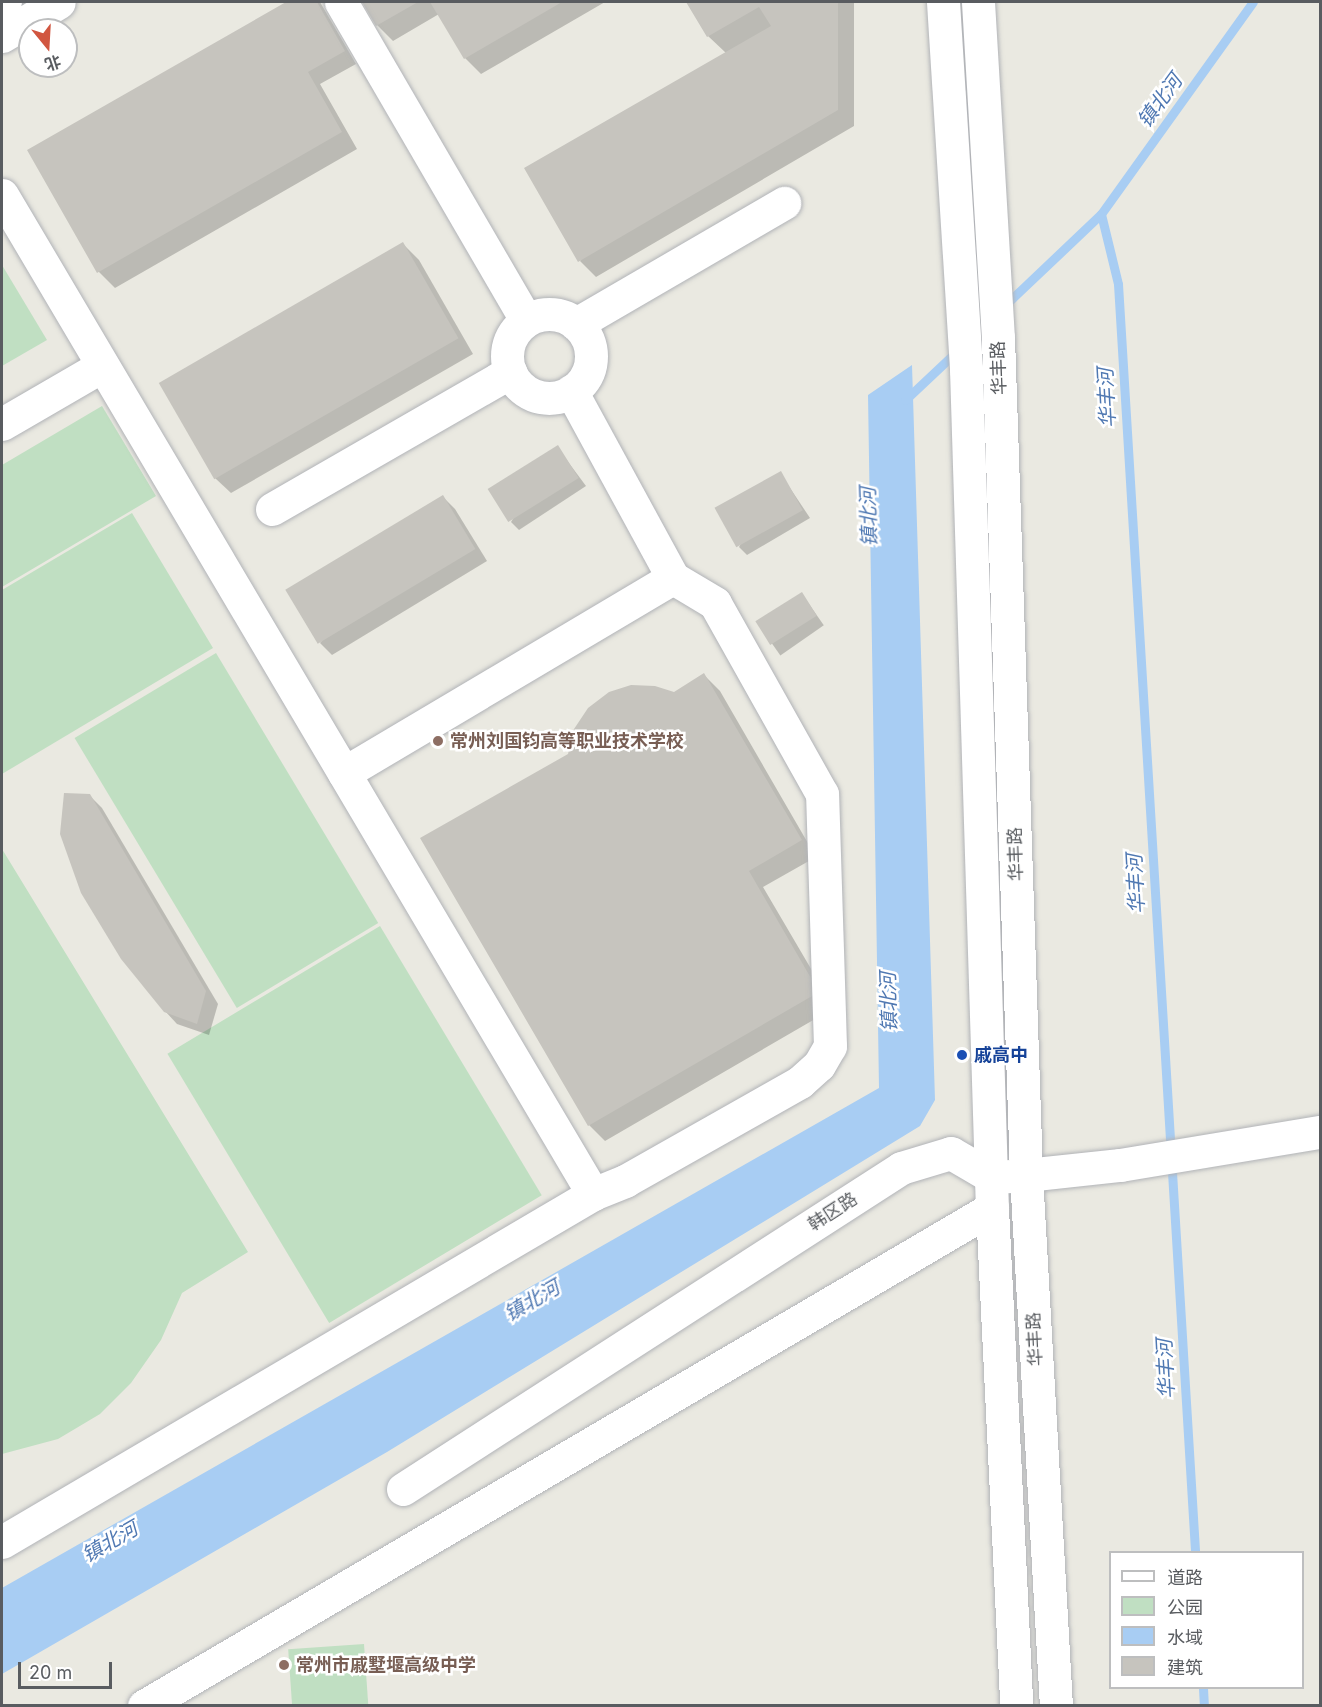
<!DOCTYPE html>
<html>
<head>
<meta charset="utf-8">
<style>
	body { margin:0 }
	#map { position:relative; width:1322px; height:1707px; overflow:hidden; background:#eae9e1; font-family:Inter,"Noto Sans SC",sans-serif }
	div>[style] { position:absolute }
	[style*='--x'] { left:calc(var(--x)*1px); top:calc(var(--y)*1px); width:calc(var(--w)*1px); rotate:calc(var(--a)*1deg) }
	.green>* { inset:0; background:#c0dfc2; transform-origin:0 0 }
	.water>* { inset:0; background:#a8cdf3 }
	.shadow>* { inset:0; background:#0003; transform-origin:0 0 }
	.stream>* { height:9px; margin:-4.5px; padding:0 4.5px; transform-origin:4.5px; border-radius:4.5px; background:#a8cdf3 }
	.building>* { inset:0; background:#c6c4be; transform-origin:0 0 }
	.roads { filter:drop-shadow(0 0 2px #b1b3b7) drop-shadow(0 0 2px #b1b3b7) }
	.minor>* { height:33px; margin:-16.5px; padding:0 16.5px; transform-origin:16.5px; border-radius:16.5px; background:#fff }
	.minor>.ring { margin:-16.5px; padding:0; box-sizing:content-box; background:none; border:33px solid #fff; border-radius:50% }
	.dots>* { width:16px; height:16px; translate:-50% -50%; box-sizing:border-box; border:3px solid #fff; border-radius:50% }
	span { translate:-50% -50%; white-space:nowrap; text-align:center; line-height:1.15; -webkit-text-stroke:5px #fff; paint-order:stroke }
	.street-label { font-size:18px; color:#595c60 }
	.education-label { font-size:18px; color:#785e54; font-weight:700 }
	.left { translate:0 -50%; text-align:left }
	.transit-label { font-size:18px; color:#164399; font-weight:700 }
	.water-label { font-size:20px; color:#4f78b2; font-style:italic }
	.frame { position:absolute; inset:0; border:3px solid #595c60; pointer-events:none }
	.legend { position:absolute; left:1109px; top:1551px; width:195px; height:138px; box-sizing:border-box; background:#fff; border:2px solid #bdbebf; margin:0; padding:8px 10px; list-style:none; font-size:18px; color:#595c60 }
	.legend li { display:flex; align-items:center; gap:12px; height:30px }
	.legend b { width:30px; border:2px solid #bdbebf }
	.north { position:absolute; left:18px; top:18px; width:60px; height:60px; box-sizing:border-box; background:#fff; border:2px solid #bdbebf; border-radius:50%; rotate:162deg; font-size:16px; font-weight:700; line-height:24px; text-align:center; color:#595c60 }
	.north::after { content:''; display:block; margin:auto; width:21px; height:27px; background:#d15640; clip-path:polygon(50% 0,100% 100%,50% 72%,0 100%) }
	.scale { position:absolute; left:18px; top:1662px; width:94px; height:27px; box-sizing:border-box; border:3px solid #595c60; border-top:0; padding-left:8px; font-size:18px; line-height:21px; white-space:nowrap; color:#595c60; -webkit-text-stroke:4px #fff; paint-order:stroke }
</style>
</head>
<body>
<div id="map">
	<div class="green">
		<i style="clip-path:polygon(2px 265px,47px 340px,2px 366px)"></i>
		<i style="clip-path:polygon(102px 406px,156px 496px,2px 587px,2px 465px)"></i>
		<i style="clip-path:polygon(132px 513px,213px 648px,2px 774px,2px 590px)"></i>
		<i style="left:216px;top:653px;width:315px;height:165px;rotate:59deg"></i>
		<i style="clip-path:polygon(2px 849px,248px 1252px,182px 1293px,161px 1340px,131px 1383px,100px 1414px,58px 1439px,2px 1454px)"></i>
		<i style="left:380px;top:926px;width:314px;height:248px;rotate:59deg"></i>
		<i style="left:364px;top:1644px;width:61px;height:76px;rotate:86deg"></i>
	</div>
	<div class="water">
		<i style="clip-path:polygon(912px 365px,935px 1100px,920px 1126px,387px 1452px,2px 1674px,2px 1588px,879px 1088px,868px 395px)"></i>
	</div>
	<div class="shadow">
		<i style="clip-path:polygon(289px 2px,320px 2px,356px 64px,320px 84px,357px 149px,115px 288px,99px 272px,29px 151px)"></i>
		<i style="clip-path:polygon(364px 2px,605px 2px,481px 74px,465px 58px,439px 14px,393px 41px,377px 25px)"></i>
		<i style="clip-path:polygon(688px 2px,854px 2px,854px 126px,596px 277px,580px 261px,726px 53px,708px 36px)"></i>
		<i style="clip-path:polygon(403px 244px,419px 260px,473px 354px,231px 493px,215px 478px,161px 384px)"></i>
		<i style="clip-path:polygon(557px 447px,586px 486px,519px 530px,511px 522px)"></i>
		<i style="clip-path:polygon(780px 473px,810px 518px,747px 555px,739px 547px)"></i>
		<i style="clip-path:polygon(443px 497px,455px 509px,487px 561px,332px 655px,320px 643px)"></i>
		<i style="left:802px;top:594px;width:38px;height:53px;rotate:55deg"></i>
		<i style="clip-path:polygon(704px 675px,720px 691px,816px 857px,763px 887px,834px 1008px,605px 1141px,589px 1125px,674px 693px)"></i>
		<i style="clip-path:polygon(90px 796px,102px 808px,218px 1004px,209px 1035px,177px 1024px,165px 1011px)"></i>
	</div>
	<div class="stream">
		<i style="--x:1101;--y:214;--w:72;--a:76.3"></i>
		<i style="--x:1118;--y:284;--w:1270;--a:86.52"></i>
		<i style="--x:1003;--y:307;--w:135;--a:-43.5"></i>
		<i style="--x:1101;--y:214;--w:261;--a:-54.4"></i>
		<i style="--x:905;--y:400;--w:70;--a:-43.3"></i>
		<i style="--x:1203;--y:1688;--w:18;--a:87"></i>
	</div>
	<div class="building">
		<i style="clip-path:polygon(286px 2px,317px 2px,345px 51px,308px 72px,342px 132px,97px 273px,27px 150px)"></i>
		<i style="clip-path:polygon(362px 2px,418px 2px,376px 26px)"></i>
		<i style="clip-path:polygon(430px 2px,562px 2px,464px 59px)"></i>
		<i style="clip-path:polygon(686px 2px,838px 2px,838px 110px,578px 262px,524px 168px,771px 26px,759px 7px,707px 37px)"></i>
		<i style="left:403px;top:242px;width:111px;height:282px;rotate:60deg"></i>
		<i style="left:558px;top:445px;width:39px;height:83px;rotate:58deg"></i>
		<i style="left:781px;top:471px;width:45px;height:76px;rotate:61deg"></i>
		<i style="left:443px;top:495px;width:63px;height:184px;rotate:59deg"></i>
		<i style="left:802px;top:592px;width:28px;height:55px;rotate:58deg"></i>
		<i style="clip-path:polygon(704px 673px,802px 840px,749px 871px,819px 992px,588px 1126px,420px 838px,568px 754px,574px 729px,588px 708px,609px 692px,631px 685px,655px 686px,674px 692px)"></i>
		<i style="clip-path:polygon(64px 793px,90px 794px,206px 991px,197px 1024px,164px 1012px,121px 959px,81px 893px,60px 834px)"></i>
	</div>
	<div class="roads">
		<div class="minor">
			<i style="--x:341;--y:2;--w:368;--a:59.8"></i>
			<i style="--x:943;--y:2;--w:368;--a:86.4"></i>
			<i style="--x:966;--y:369;--w:839;--a:88.23"></i>
			<i style="--x:992;--y:1208;--w:499;--a:87.2"></i>
			<i style="--x:978;--y:2;--w:337;--a:86.6"></i>
			<i style="--x:998;--y:338;--w:837;--a:88.08"></i>
			<i style="--x:1026;--y:1175;--w:532;--a:86.77"></i>
			<i style="--x:2;--y:3;--w:3;--a:-18"></i>
			<i style="--x:2;--y:36;--w:66;--a:-30.8"></i>
			<i style="--x:2;--y:195;--w:1161;--a:59.39"></i>
			<i class="ring" style="left:507px;top:314px;width:51px;height:51px"></i>
			<i style="--x:576;--y:324;--w:241;--a:-30.2"></i>
			<i style="--x:2;--y:424;--w:116;--a:-30.1"></i>
			<i style="--x:272;--y:509;--w:275;--a:-29.9"></i>
			<i style="--x:344;--y:773;--w:382;--a:-30.7"></i>
			<i style="--x:403;--y:1489;--w:592;--a:-32.8"></i>
			<i style="--x:901;--y:1168;--w:52;--a:-16.7"></i>
			<i style="--x:951;--y:1153;--w:48;--a:30.3"></i>
			<i style="--x:992;--y:1177;--w:34;--a:-3"></i>
			<i style="--x:1026;--y:1175;--w:95;--a:-6.1"></i>
			<i style="--x:1120;--y:1165;--w:203;--a:-9.4"></i>
			<i style="--x:2;--y:1542;--w:686;--a:-30.49"></i>
			<i style="--x:593;--y:1194;--w:35;--a:-22"></i>
			<i style="--x:625;--y:1181;--w:201;--a:-29.5"></i>
			<i style="--x:800;--y:1082;--w:25;--a:-42"></i>
			<i style="--x:819;--y:1065;--w:22;--a:-60"></i>
			<i style="--x:830;--y:1046;--w:252;--a:-91.8"></i>
			<i style="--x:822;--y:794;--w:219;--a:-119.3"></i>
			<i style="--x:715;--y:603;--w:49;--a:-149.2"></i>
			<i style="--x:673;--y:578;--w:213;--a:-118.6"></i>
			<i style="--x:144;--y:1706;--w:983;--a:-30.42"></i>
		</div>
	</div>
	<div class="dots">
		<i style="left:438px;top:741px;background:#8d6e63"></i>
		<i style="left:962px;top:1055px;background:#1a4fb4"></i>
		<i style="left:284px;top:1665px;background:#8d6e63"></i>
	</div>
	<div class="street-label">
		<span style="left:999px;top:368px;rotate:-92deg">华丰路</span>
		<span style="left:1016px;top:854px;rotate:-92deg">华丰路</span>
		<span style="left:833px;top:1212px;rotate:-33deg">韩区路</span>
		<span style="left:1035px;top:1339px;rotate:-93deg">华丰路</span>
	</div>
	<div class="education-label">
		<span class="left" style="left:450px;top:741px">常州刘国钧高等职业技术学校</span>
		<span class="left" style="left:296px;top:1665px">常州市戚墅堰高级中学</span>
	</div>
	<div class="transit-label">
		<span class="left" style="left:974px;top:1055px">戚高中</span>
	</div>
	<div class="water-label">
		<span style="left:1160px;top:101px;rotate:-54deg">镇北河</span>
		<span style="left:1107px;top:398px;rotate:-93deg">华丰河</span>
		<span style="left:869px;top:517px;rotate:-92deg">镇北河</span>
		<span style="left:1136px;top:884px;rotate:-93deg">华丰河</span>
		<span style="left:889px;top:1002px;rotate:-92deg">镇北河</span>
		<span style="left:532px;top:1301px;rotate:-30deg">镇北河</span>
		<span style="left:1166px;top:1369px;rotate:-93deg">华丰河</span>
		<span style="left:110px;top:1542px;rotate:-30deg">镇北河</span>
	</div>
	<div class="frame"></div>
	<ul class="legend">
	<li><b style="height:8px;background:#fff"></b>道路</li>
	<li><b style="height:16px;background:#c0dfc2"></b>公园</li>
	<li><b style="height:16px;background:#a8cdf3"></b>水域</li>
	<li><b style="height:16px;background:#c6c4be"></b>建筑</li>
	</ul>
	<div class="north">北</div>
	<div class="scale">20 m</div>
</div>
</body>
</html>
